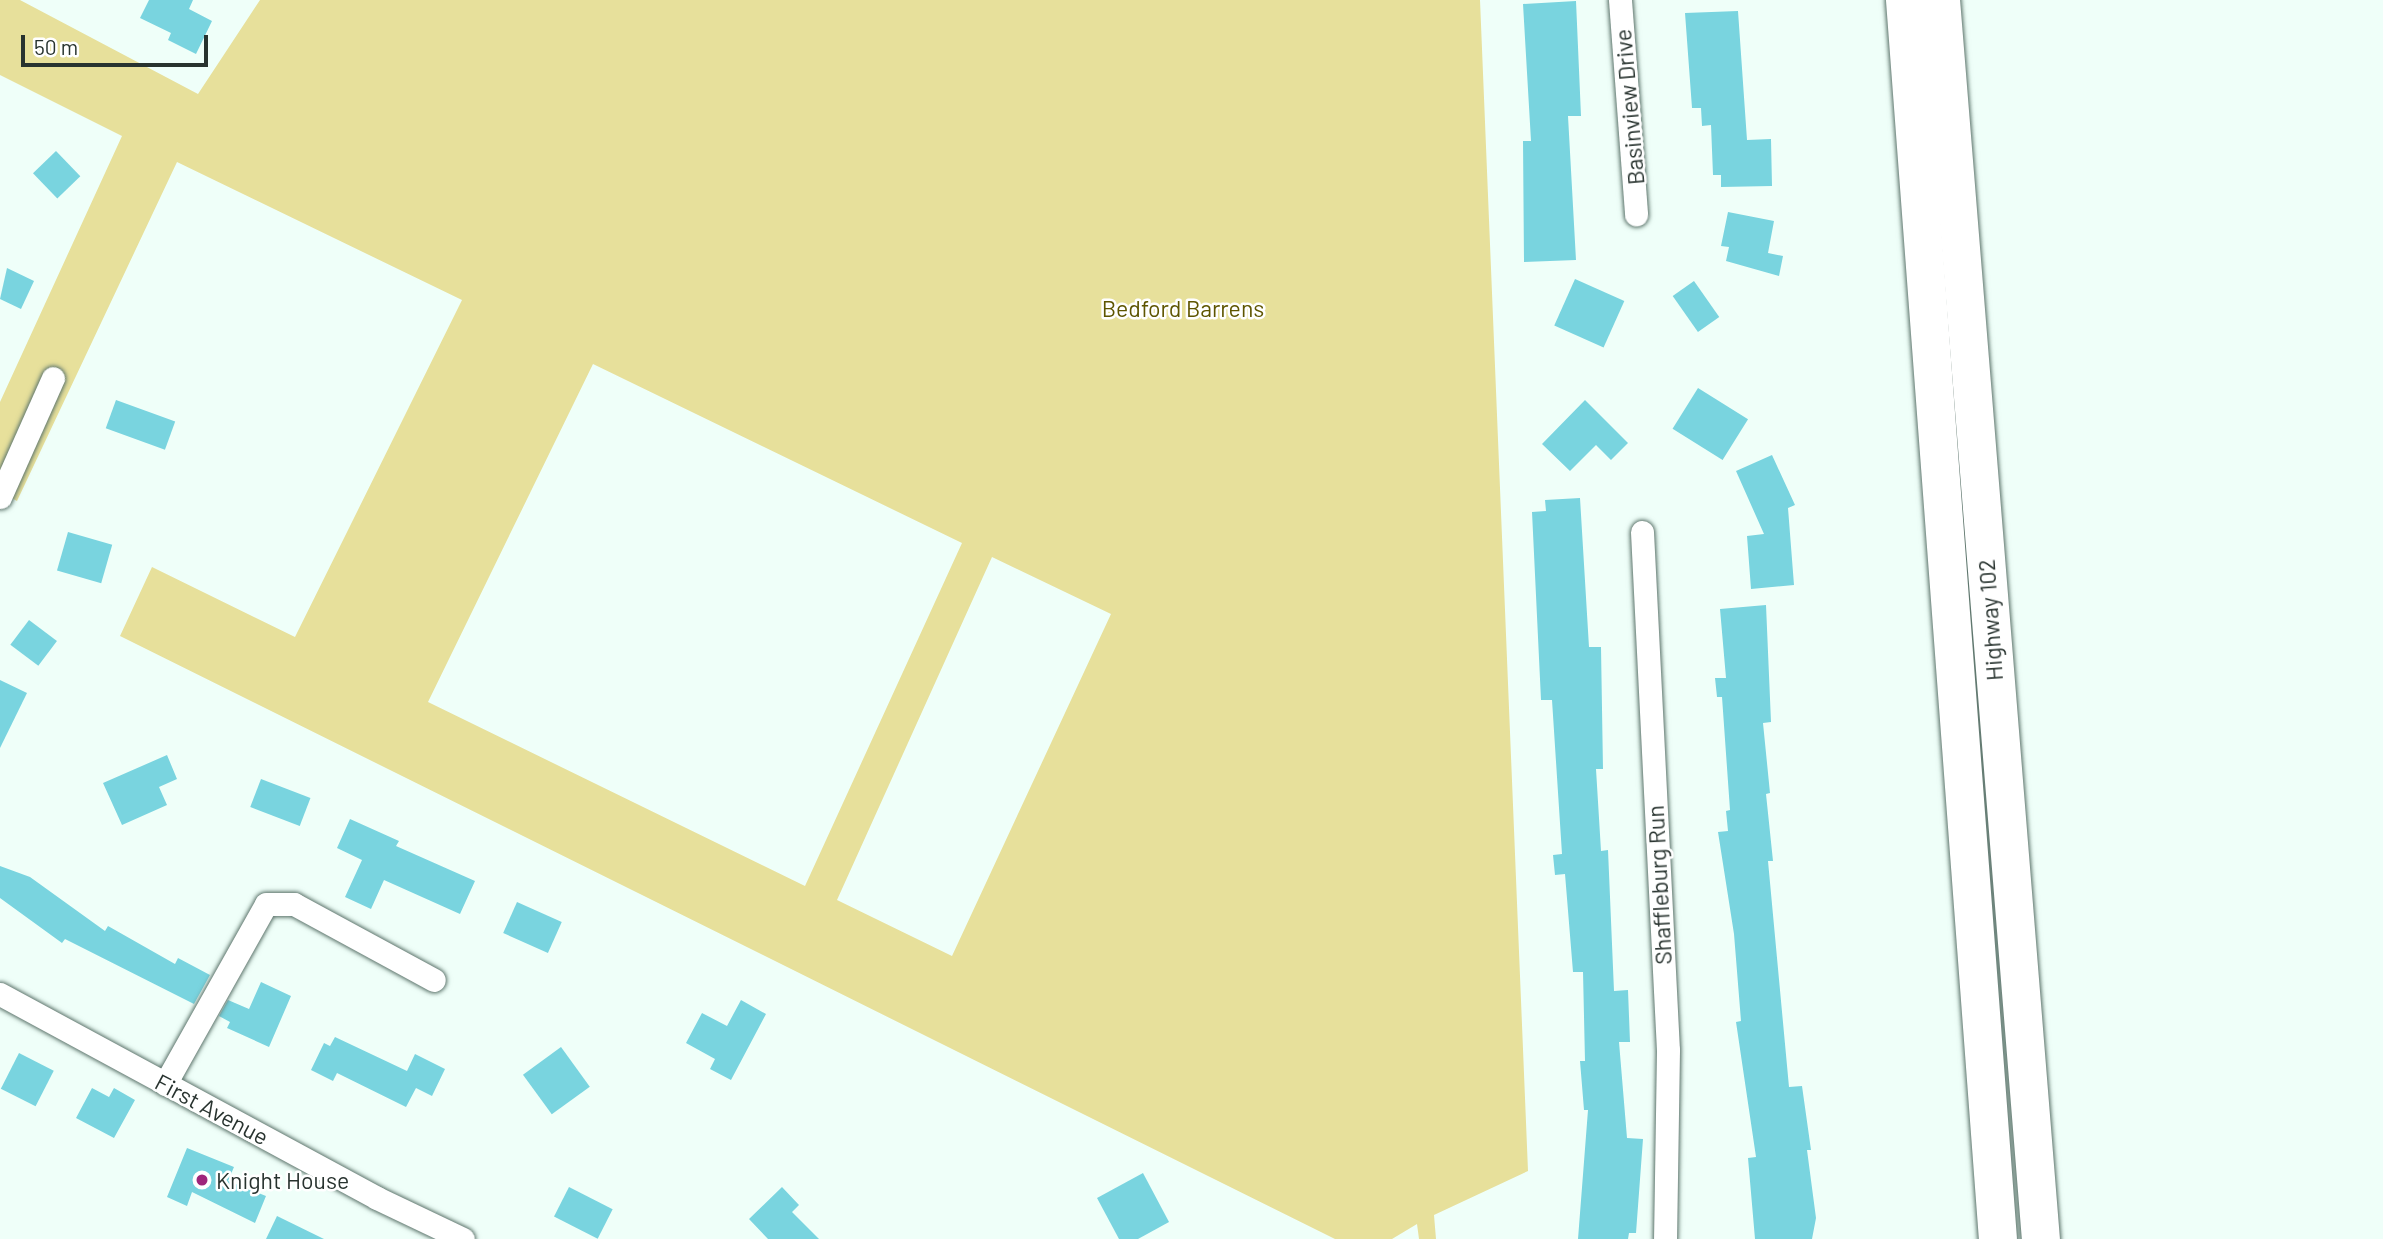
<!DOCTYPE html>
<html>
<head>
<meta charset="utf-8">
<style>
	body { margin:0 }
	#map { position:relative; width:2383px; height:1239px; overflow:hidden; background:#effff9; font-family:Barlow,sans-serif }
	div>[style] { position:absolute }
	[style*='--x'] { left:calc(var(--x)*1px); top:calc(var(--y)*1px); width:calc(var(--w)*1px); rotate:calc(var(--a)*1deg) }
	.green>* { inset:0; background:#e7e09b }
	.building>* { inset:0; background:#79d4df; transform-origin:0 0 }
	.roads { filter:drop-shadow(0 0 2px #5e766d) drop-shadow(0 0 2px #5e766d) }
	.street>* { height:23px; margin:-11.5px; padding:0 11.5px; transform-origin:11.5px; border-radius:11.5px; background:#fff }
	.highway>* { height:38px; margin:-19px; padding:0 19px; transform-origin:19px; border-radius:19px; background:#fff }
	.dots>* { width:19px; height:19px; translate:-50% -50%; box-sizing:border-box; border:4px solid #fff; border-radius:50% }
	span { translate:-50% -50%; white-space:nowrap; text-align:center; line-height:1.15; -webkit-text-stroke:5px #fff; paint-order:stroke }
	.street-label { font-size:23px; color:#28332f }
	.park-label { font-size:23px; color:#5e5500 }
	.poi-label { font-size:23px; color:#28332f }
	.left { translate:0 -50%; text-align:left }
	.scale { position:absolute; left:21px; top:35px; width:187px; height:32px; box-sizing:border-box; border:4px solid #28332f; border-top:0; padding-left:9px; font-size:21px; line-height:24px; white-space:nowrap; color:#28332f; -webkit-text-stroke:5px #fff; paint-order:stroke }
</style>
</head>
<body>
<div id="map">
	<div class="green">
		<i style="clip-path:polygon(evenodd,0 0,20px 0,198px 94px,260px 0,1480px 0,1528px 1171px,1434px 1215px,1436px 1239px,1419px 1239px,1417px 1224px,1392px 1239px,1335px 1239px,120px 636px,152px 567px,295px 637px,462px 300px,177px 162px,17px 501px,0 492px,0 402px,122px 136px,0 75px,0 0,593px 364px,962px 543px,805px 886px,428px 702px,593px 364px,0 0,992px 557px,1111px 614px,952px 956px,837px 900px,992px 557px)"></i>
	</div>
	<div class="building">
		<i style="clip-path:polygon(149px 0,193px 0,189px 9px,212px 21px,196px 54px,168px 40px,171px 33px,140px 18px)"></i>
		<i style="clip-path:polygon(1576px 1px,1581px 116px,1568px 116px,1576px 260px,1524px 262px,1523px 141px,1531px 141px,1523px 4px)"></i>
		<i style="clip-path:polygon(1738px 11px,1747px 140px,1771px 139px,1772px 186px,1721px 187px,1721px 175px,1713px 175px,1711px 125px,1702px 126px,1701px 108px,1692px 108px,1685px 13px)"></i>
		<i style="left:56px;top:151px;width:35px;height:32px;rotate:46deg"></i>
		<i style="clip-path:polygon(1728px 212px,1774px 221px,1768px 253px,1783px 256px,1779px 276px,1726px 261px,1729px 247px,1721px 246px)"></i>
		<i style="clip-path:polygon(7px 268px,34px 281px,21px 309px,0 299px)"></i>
		<i style="left:1575px;top:279px;width:54px;height:51px;rotate:24deg"></i>
		<i style="left:1694px;top:281px;width:44px;height:26px;rotate:55deg"></i>
		<i style="left:1698px;top:388px;width:59px;height:48px;rotate:32deg"></i>
		<i style="left:116px;top:400px;width:63px;height:30px;rotate:20deg"></i>
		<i style="clip-path:polygon(1585px 400px,1628px 443px,1611px 460px,1596px 445px,1570px 471px,1542px 444px)"></i>
		<i style="clip-path:polygon(1772px 455px,1795px 505px,1788px 508px,1794px 585px,1751px 589px,1747px 536px,1764px 534px,1736px 471px)"></i>
		<i style="clip-path:polygon(1580px 498px,1589px 647px,1601px 647px,1603px 769px,1596px 769px,1601px 851px,1608px 850px,1614px 991px,1628px 990px,1630px 1042px,1619px 1042px,1627px 1138px,1643px 1139px,1636px 1233px,1629px 1233px,1628px 1239px,1578px 1239px,1588px 1110px,1584px 1110px,1580px 1061px,1585px 1061px,1583px 972px,1573px 972px,1565px 874px,1555px 875px,1553px 855px,1562px 854px,1552px 700px,1541px 700px,1532px 512px,1546px 511px,1545px 500px)"></i>
		<i style="left:68px;top:532px;width:46px;height:40px;rotate:16deg"></i>
		<i style="clip-path:polygon(1766px 605px,1771px 722px,1763px 723px,1770px 793px,1766px 794px,1773px 861px,1768px 861px,1789px 1087px,1802px 1086px,1811px 1150px,1807px 1150px,1816px 1218px,1812px 1239px,1755px 1239px,1748px 1158px,1756px 1157px,1736px 1022px,1741px 1021px,1734px 934px,1718px 832px,1728px 831px,1726px 811px,1730px 810px,1722px 697px,1717px 697px,1715px 678px,1726px 678px,1720px 609px)"></i>
		<i style="left:29px;top:620px;width:35px;height:31px;rotate:37deg"></i>
		<i style="clip-path:polygon(0 680px,27px 693px,0 748px)"></i>
		<i style="clip-path:polygon(167px 755px,177px 779px,159px 787px,167px 805px,122px 825px,103px 783px)"></i>
		<i style="left:261px;top:779px;width:53px;height:30px;rotate:21deg"></i>
		<i style="clip-path:polygon(350px 819px,399px 841px,396px 846px,475px 881px,460px 914px,384px 880px,371px 909px,345px 897px,362px 860px,337px 848px)"></i>
		<i style="clip-path:polygon(0 866px,30px 877px,105px 931px,108px 926px,175px 964px,178px 958px,210px 975px,194px 1004px,65px 939px,62px 943px,0 898px)"></i>
		<i style="left:517px;top:902px;width:49px;height:34px;rotate:24deg"></i>
		<i style="clip-path:polygon(261px 982px,291px 996px,269px 1047px,227px 1028px,230px 1022px,219px 1016px,228px 1000px,249px 1009px)"></i>
		<i style="clip-path:polygon(741px 1000px,766px 1014px,731px 1080px,710px 1069px,715px 1059px,686px 1043px,702px 1013px,727px 1026px)"></i>
		<i style="clip-path:polygon(335px 1037px,407px 1071px,415px 1054px,445px 1069px,432px 1096px,416px 1088px,406px 1107px,337px 1073px,333px 1081px,311px 1070px,324px 1043px,330px 1046px)"></i>
		<i style="left:561px;top:1047px;width:49px;height:47px;rotate:54deg"></i>
		<i style="left:19px;top:1053px;width:39px;height:40px;rotate:27deg"></i>
		<i style="clip-path:polygon(92px 1088px,109px 1097px,114px 1088px,135px 1100px,114px 1138px,76px 1118px)"></i>
		<i style="clip-path:polygon(187px 1148px,234px 1167px,228px 1181px,266px 1196px,255px 1223px,192px 1192px,187px 1206px,167px 1197px)"></i>
		<i style="clip-path:polygon(1143px 1173px,1169px 1222px,1138px 1239px,1119px 1239px,1097px 1198px)"></i>
		<i style="left:569px;top:1187px;width:49px;height:33px;rotate:27deg"></i>
		<i style="clip-path:polygon(782px 1187px,799px 1205px,792px 1212px,819px 1239px,768px 1239px,749px 1219px)"></i>
		<i style="clip-path:polygon(277px 1216px,324px 1239px,266px 1239px)"></i>
	</div>
	<div class="roads">
		<div class="street">
			<i style="--x:1620;--y:0;--w:215;--a:85.7"></i>
			<i style="--x:0;--y:497;--w:130;--a:-66"></i>
			<i style="--x:1642;--y:532;--w:519;--a:87.13"></i>
			<i style="--x:1668;--y:1050;--w:189;--a:90.9"></i>
			<i style="--x:0;--y:994;--w:429;--a:28.4"></i>
			<i style="--x:377;--y:1198;--w:95;--a:25.5"></i>
			<i style="--x:165;--y:1084;--w:206;--a:-60.7"></i>
			<i style="--x:266;--y:904;--w:28;--a:0"></i>
			<i style="--x:294;--y:904;--w:159;--a:28.5"></i>
		</div>
		<div class="highway">
			<i style="--x:1905;--y:0;--w:1242;--a:85.71"></i>
			<i style="--x:1941;--y:0;--w:1243;--a:85.39"></i>
		</div>
	</div>
	<div class="dots">
		<i style="left:202px;top:1180px;background:#9f257b"></i>
	</div>
	<div class="street-label">
		<span style="left:1629px;top:107px;rotate:-95deg">Basinview Drive</span>
		<span style="left:1990px;top:620px;rotate:-94deg">Highway 102</span>
		<span style="left:1659px;top:885px;rotate:-93deg">Shaffleburg Run</span>
		<span style="left:212px;top:1109px;rotate:28deg">First Avenue</span>
	</div>
	<div class="park-label">
		<span style="left:1183px;top:308px">Bedford Barrens</span>
	</div>
	<div class="poi-label">
		<span class="left" style="left:216px;top:1180px">Knight House</span>
	</div>
	<div class="scale">50 m</div>
</div>
</body>
</html>
